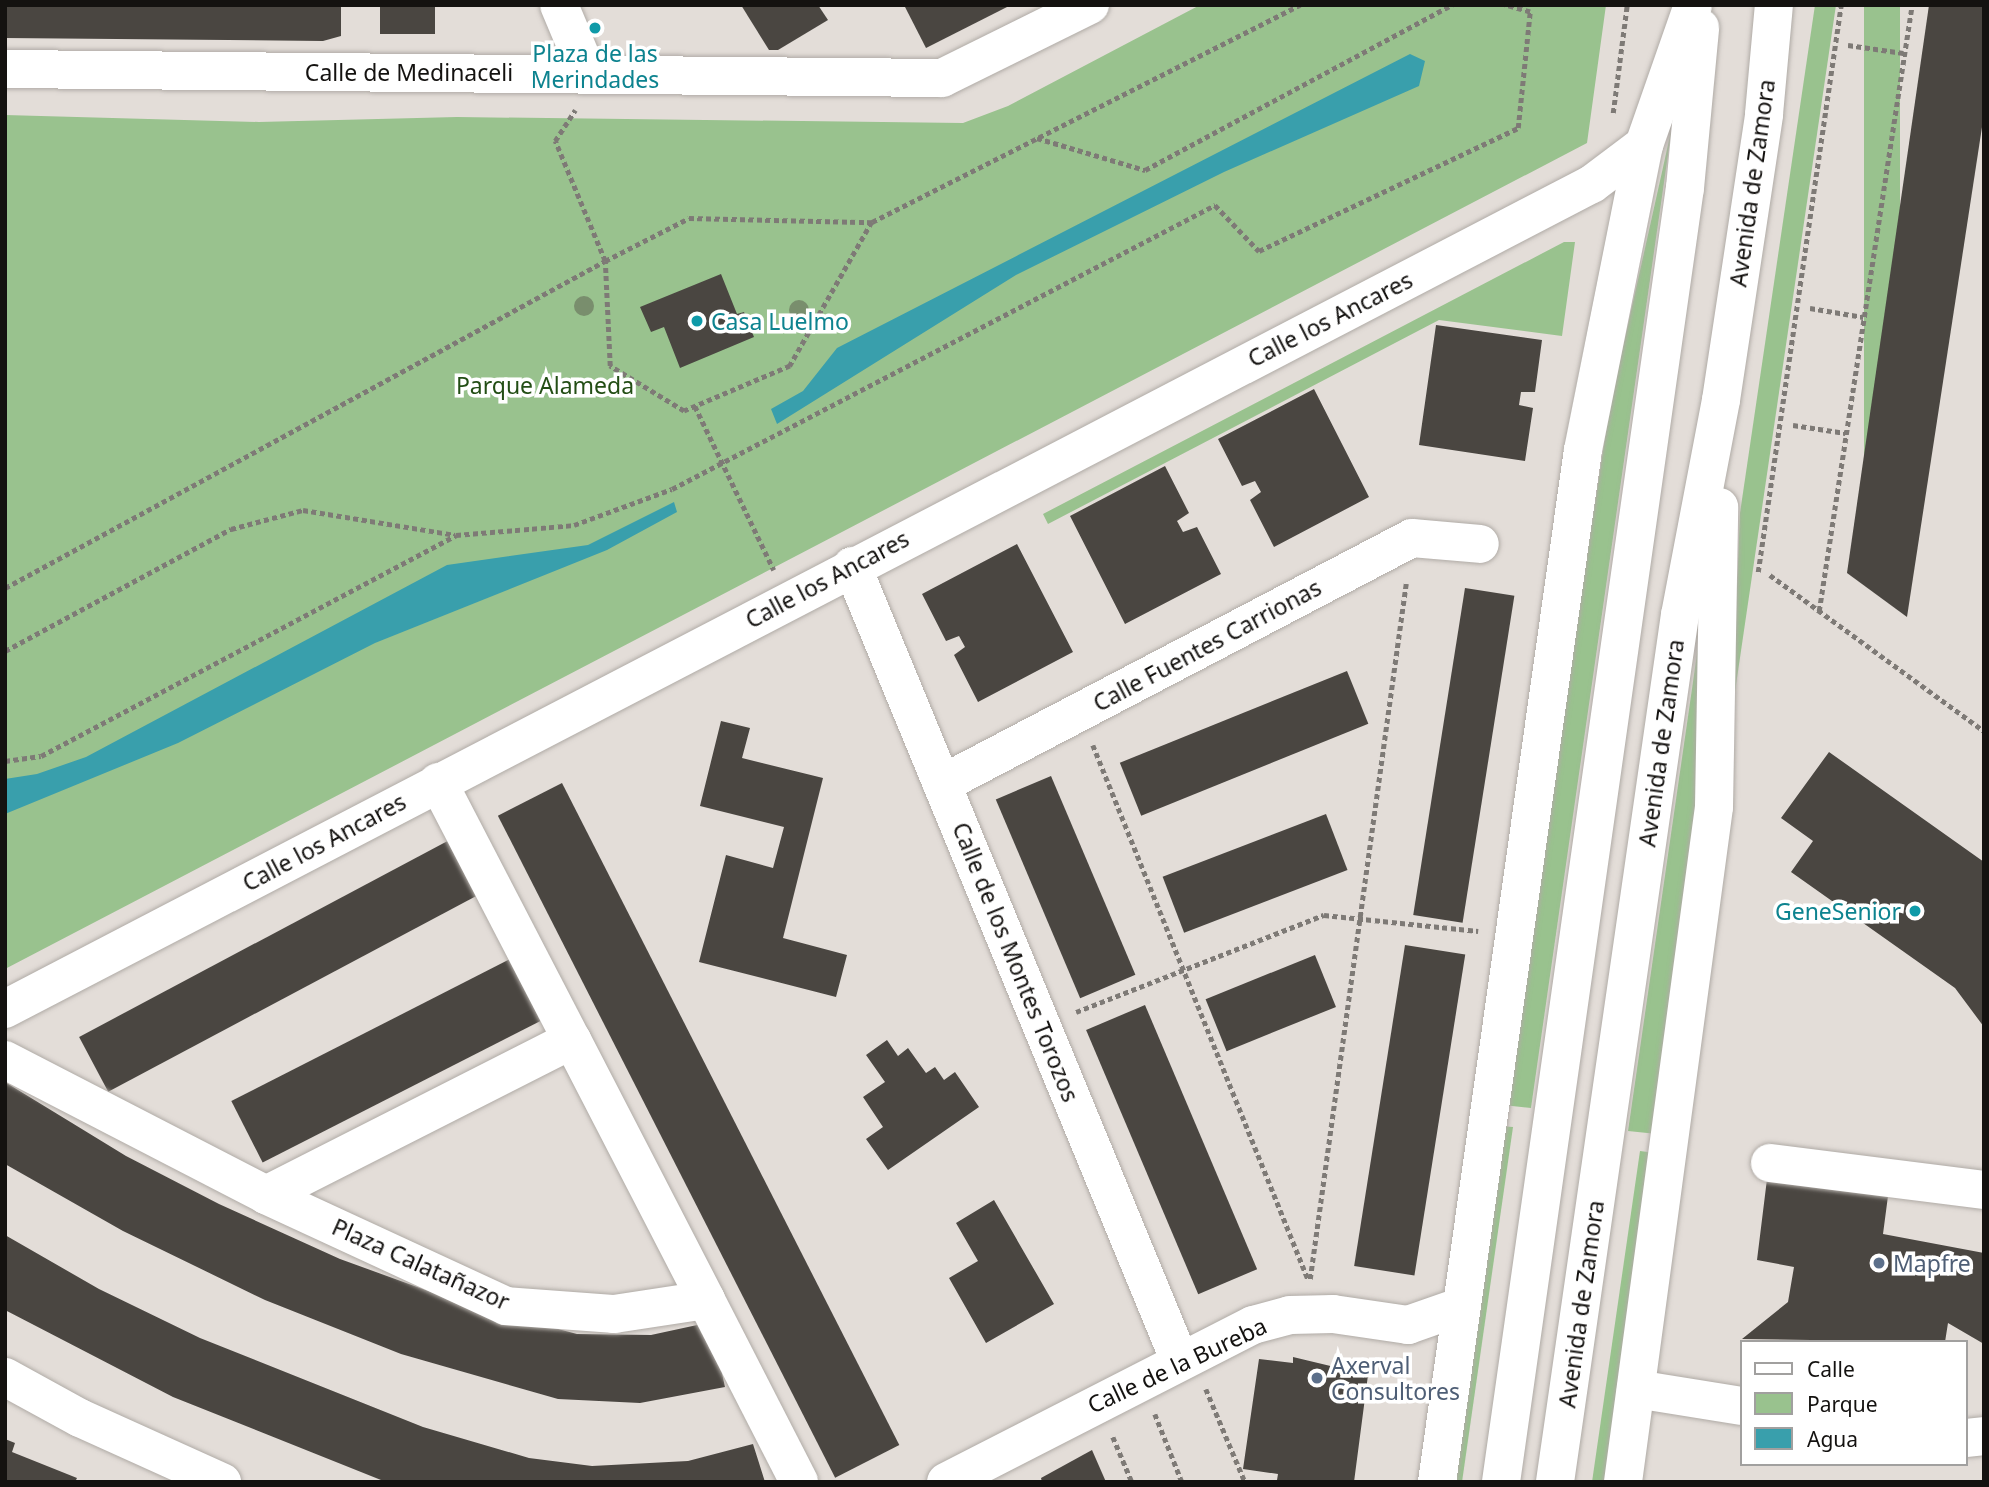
<!DOCTYPE html>
<html>
<head>
<meta charset="utf-8">
<style>
	body { margin:0 }
	#map { position:relative; width:1989px; height:1487px; overflow:hidden; background:#e3ddd8; font-family:"Noto Sans",sans-serif }
	div>[style] { position:absolute }
	[style*='--x'] { left:calc(var(--x)*1px); top:calc(var(--y)*1px); width:calc(var(--w)*1px); rotate:calc(var(--a)*1deg) }
	.green>* { inset:0; background:#99c28e; transform-origin:0 0 }
	.water>* { inset:0; background:#399fac }
	.building>* { inset:0; background:#4a4641; transform-origin:0 0 }
	.path>* { height:4.5px; margin-top:-2.25px; transform-origin:0; background:repeating-linear-gradient(90deg,#7e7a76 0 5px,transparent 0 8.5px) }
	.roads { filter:drop-shadow(0 0 2px #b0aba6) drop-shadow(0 0 2px #b0aba6) }
	.minor>* { height:38px; margin:-19px; padding:0 19px; transform-origin:19px; border-radius:19px; background:#fff }
	.highway>* { height:38px; margin:-19px; padding:0 19px; transform-origin:19px; border-radius:19px; background:#fff }
	.trees>* { width:20px; height:20px; margin:-10px; border-radius:50%; background:#798e6d }
	.dots>* { width:19px; height:19px; translate:-50% -50%; box-sizing:border-box; border:4px solid #fff; border-radius:50% }
	span { translate:-50% -50%; white-space:nowrap; text-align:center; line-height:1.15; -webkit-text-stroke:7px #fff; paint-order:stroke }
	.culture-label { font-size:23px; color:#0d838f }
	.left { translate:0 -50%; text-align:left }
	.right { translate:-100% -50%; text-align:right }
	.street-label { font-size:23px; color:#141210 }
	.park-label { font-size:23px; color:#234e15 }
	.service-label { font-size:23px; color:#4e5e75 }
	.frame { position:absolute; inset:0; border:7px solid #141210; pointer-events:none }
	.legend { position:absolute; left:1740px; top:1340px; width:228px; height:126px; box-sizing:border-box; background:#fff; border:2px solid #a1a09f; margin:0; padding:9px 12px; list-style:none; font-size:21px; color:#141210 }
	.legend li { display:flex; align-items:center; gap:14px; height:35px }
	.legend b { width:35px; border:2px solid #a1a09f }
</style>
</head>
<body>
<div id="map">
	<div class="green">
		<i style="clip-path:polygon(1200px 5px,1606px 5px,1587px 143px,5px 969px,5px 115px,259px 122px,457px 117px,963px 123px,1008px 106px)"></i>
		<i style="clip-path:polygon(1815px 5px,1836px 5px,1732px 712px,1740px 513px)"></i>
		<i style="left:1864px;top:5px;width:36px;height:548px"></i>
		<i style="clip-path:polygon(1672px 127px,1531px 1108px,1503px 1105px,1610px 405px)"></i>
		<i style="clip-path:polygon(1564px 242px,1575px 242px,1562px 336px,1439px 320px,1048px 524px,1043px 514px)"></i>
		<i style="clip-path:polygon(1707px 585px,1698px 825px,1657px 1134px,1628px 1131px)"></i>
		<i style="clip-path:polygon(1499px 1126px,1513px 1127px,1462px 1482px,1450px 1482px)"></i>
		<i style="clip-path:polygon(1640px 1151px,1655px 1153px,1610px 1482px,1592px 1482px)"></i>
	</div>
	<div class="water">
		<i style="clip-path:polygon(1410px 54px,1425px 61px,1419px 86px,1224px 172px,1016px 275px,777px 424px,771px 409px,803px 391px,837px 348px)"></i>
		<i style="clip-path:polygon(674px 502px,677px 512px,607px 550px,375px 643px,178px 743px,5px 814px,5px 779px,37px 774px,86px 757px,447px 565px,588px 545px)"></i>
	</div>
	<div class="building">
		<i style="clip-path:polygon(5px 5px,341px 5px,341px 36px,323px 41px,5px 38px)"></i>
		<i style="left:380px;top:5px;width:55px;height:29px"></i>
		<i style="clip-path:polygon(741px 5px,818px 5px,828px 20px,778px 50px,769px 50px)"></i>
		<i style="clip-path:polygon(904px 5px,1011px 5px,926px 48px)"></i>
		<i style="clip-path:polygon(1929px 5px,1984px 5px,1984px 114px,1907px 617px,1847px 573px)"></i>
		<i style="clip-path:polygon(721px 274px,737px 314px,744px 312px,754px 337px,680px 368px,664px 327px,651px 332px,640px 307px)"></i>
		<i style="clip-path:polygon(1436px 325px,1542px 340px,1535px 392px,1521px 392px,1519px 405px,1533px 408px,1525px 461px,1419px 445px)"></i>
		<i style="clip-path:polygon(1314px 389px,1369px 497px,1274px 547px,1250px 500px,1261px 492px,1255px 481px,1242px 486px,1218px 439px)"></i>
		<i style="clip-path:polygon(1165px 466px,1189px 513px,1177px 521px,1183px 532px,1197px 527px,1221px 574px,1125px 624px,1070px 516px)"></i>
		<i style="clip-path:polygon(1017px 544px,1073px 652px,978px 702px,954px 655px,965px 647px,959px 636px,946px 641px,922px 594px)"></i>
		<i style="left:1465px;top:588px;width:50px;height:331px;rotate:9deg"></i>
		<i style="left:1347px;top:671px;width:57px;height:245px;rotate:68deg"></i>
		<i style="clip-path:polygon(721px 721px,750px 728px,742px 758px,823px 778px,783px 938px,847px 955px,836px 997px,699px 962px,726px 855px,773px 868px,784px 827px,700px 806px)"></i>
		<i style="clip-path:polygon(1829px 752px,1984px 862px,1984px 1027px,1955px 988px,1791px 872px,1813px 841px,1781px 818px)"></i>
		<i style="left:1051px;top:776px;width:216px;height:60px;rotate:67deg"></i>
		<i style="left:562px;top:783px;width:743px;height:72px;rotate:63deg"></i>
		<i style="left:1326px;top:814px;width:60px;height:175px;rotate:69deg"></i>
		<i style="left:457px;top:836px;width:62px;height:428px;rotate:62deg"></i>
		<i style="left:1405px;top:945px;width:61px;height:325px;rotate:9deg"></i>
		<i style="left:520px;top:954px;width:69px;height:324px;rotate:63deg"></i>
		<i style="left:1315px;top:955px;width:56px;height:118px;rotate:68deg"></i>
		<i style="left:1145px;top:1005px;width:287px;height:64px;rotate:67deg"></i>
		<i style="clip-path:polygon(887px 1040px,898px 1056px,908px 1048px,926px 1073px,935px 1067px,944px 1080px,955px 1072px,979px 1107px,888px 1170px,866px 1139px,883px 1127px,863px 1097px,885px 1082px,866px 1055px)"></i>
		<i style="clip-path:polygon(5px 1082px,126px 1156px,219px 1204px,340px 1259px,467px 1305px,577px 1334px,651px 1335px,711px 1322px,725px 1387px,640px 1403px,558px 1399px,401px 1354px,265px 1300px,123px 1231px,5px 1164px)"></i>
		<i style="clip-path:polygon(1767px 1179px,1888px 1196px,1883px 1234px,1984px 1253px,1984px 1344px,1948px 1323px,1945px 1342px,1742px 1339px,1788px 1302px,1794px 1267px,1757px 1260px)"></i>
		<i style="clip-path:polygon(994px 1200px,1054px 1304px,986px 1343px,949px 1278px,978px 1261px,956px 1223px)"></i>
		<i style="clip-path:polygon(5px 1235px,99px 1289px,200px 1338px,423px 1427px,529px 1458px,592px 1466px,688px 1461px,753px 1444px,765px 1482px,386px 1482px,173px 1397px,5px 1310px)"></i>
		<i style="clip-path:polygon(1293px 1357px,1368px 1375px,1354px 1482px,1287px 1482px,1277px 1480px,1278px 1474px,1243px 1469px,1259px 1359px,1293px 1363px)"></i>
		<i style="clip-path:polygon(5px 1439px,15px 1443px,12px 1452px,77px 1478px,75px 1482px,5px 1482px)"></i>
		<i style="clip-path:polygon(1092px 1450px,1106px 1482px,1042px 1482px,1041px 1478px)"></i>
	</div>
	<div class="path">
		<i style="--x:1848;--y:45;--w:56;--a:8.3"></i>
		<i style="--x:1613;--y:113;--w:109;--a:-82.6"></i>
		<i style="--x:1037;--y:138;--w:113;--a:16.5"></i>
		<i style="--x:1145;--y:170;--w:349;--a:-28.3"></i>
		<i style="--x:872;--y:222;--w:166;--a:119.7"></i>
		<i style="--x:790;--y:366;--w:115;--a:157"></i>
		<i style="--x:684;--y:411;--w:87;--a:-148.7"></i>
		<i style="--x:610;--y:366;--w:105;--a:-92.7"></i>
		<i style="--x:605;--y:261;--w:94;--a:-27.1"></i>
		<i style="--x:689;--y:218;--w:183;--a:1.3"></i>
		<i style="--x:872;--y:222;--w:480;--a:-26.9"></i>
		<i style="--x:1810;--y:308;--w:54;--a:9.6"></i>
		<i style="--x:695;--y:406;--w:182;--a:64.3"></i>
		<i style="--x:1793;--y:425;--w:53;--a:8.7"></i>
		<i style="--x:1758;--y:572;--w:573;--a:-81.67"></i>
		<i style="--x:1770;--y:575;--w:265;--a:36.1"></i>
		<i style="--x:5;--y:588;--w:683;--a:-28.59"></i>
		<i style="--x:605;--y:261;--w:130;--a:-112.6"></i>
		<i style="--x:555;--y:141;--w:37;--a:-57"></i>
		<i style="--x:1819;--y:611;--w:613;--a:-81.28"></i>
		<i style="--x:5;--y:651;--w:257;--a:-28.4"></i>
		<i style="--x:231;--y:529;--w:74;--a:-14.8"></i>
		<i style="--x:303;--y:510;--w:154;--a:9.3"></i>
		<i style="--x:1093;--y:745;--w:576;--a:68.07"></i>
		<i style="--x:5;--y:761;--w:36;--a:-8"></i>
		<i style="--x:41;--y:756;--w:470;--a:-28"></i>
		<i style="--x:456;--y:535;--w:118;--a:-4.8"></i>
		<i style="--x:574;--y:525;--w:104;--a:-20.2"></i>
		<i style="--x:672;--y:489;--w:613;--a:-27.61"></i>
		<i style="--x:1215;--y:205;--w:64;--a:46.3"></i>
		<i style="--x:1259;--y:251;--w:287;--a:-25.4"></i>
		<i style="--x:1518;--y:128;--w:117;--a:-84.1"></i>
		<i style="--x:1530;--y:12;--w:26;--a:-164"></i>
		<i style="--x:1076;--y:1012;--w:266;--a:-21.4"></i>
		<i style="--x:1324;--y:915;--w:155;--a:5.9"></i>
		<i style="--x:1310;--y:1279;--w:702;--a:-82.14"></i>
		<i style="--x:1206;--y:1389;--w:101;--a:67.2"></i>
		<i style="--x:1155;--y:1414;--w:73;--a:68.3"></i>
		<i style="--x:1113;--y:1437;--w:49;--a:67.1"></i>
	</div>
	<div class="roads">
		<div class="minor">
			<i style="--x:559;--y:5;--w:75;--a:67.2"></i>
			<i style="--x:5;--y:69;--w:937;--a:0.55"></i>
			<i style="--x:942;--y:78;--w:165;--a:-26.3"></i>
			<i style="--x:852;--y:566;--w:858;--a:67.59"></i>
			<i style="--x:438;--y:782;--w:291;--a:62.6"></i>
			<i style="--x:572;--y:1040;--w:292;--a:62.7"></i>
			<i style="--x:706;--y:1300;--w:93;--a:171.3"></i>
			<i style="--x:614;--y:1314;--w:108;--a:-175.8"></i>
			<i style="--x:506;--y:1306;--w:264;--a:-155.2"></i>
			<i style="--x:266;--y:1195;--w:343;--a:-26.9"></i>
			<i style="--x:942;--y:784;--w:530;--a:-27.63"></i>
			<i style="--x:1412;--y:538;--w:68;--a:5"></i>
			<i style="--x:5;--y:1009;--w:1789;--a:-27.47"></i>
			<i style="--x:1592;--y:184;--w:65;--a:-36.9"></i>
			<i style="--x:5;--y:1060;--w:294;--a:27.3"></i>
			<i style="--x:1770;--y:1163;--w:216;--a:7.2"></i>
			<i style="--x:706;--y:1300;--w:204;--a:62.9"></i>
			<i style="--x:5;--y:1377;--w:85;--a:28.7"></i>
			<i style="--x:80;--y:1418;--w:156;--a:24.3"></i>
			<i style="--x:1636;--y:1389;--w:107;--a:9.1"></i>
			<i style="--x:1966;--y:1438;--w:18;--a:-6"></i>
			<i style="--x:946;--y:1482;--w:345;--a:-27.1"></i>
			<i style="--x:1253;--y:1325;--w:38;--a:-15"></i>
			<i style="--x:1290;--y:1315;--w:43;--a:-1.3"></i>
			<i style="--x:1333;--y:1314;--w:76;--a:8.3"></i>
			<i style="--x:1408;--y:1325;--w:57;--a:-19.4"></i>
		</div>
		<div class="highway">
			<i style="--x:1437;--y:1482;--w:1042;--a:-81.95"></i>
			<i style="--x:1583;--y:450;--w:311;--a:-78.7"></i>
			<i style="--x:1644;--y:145;--w:148;--a:-70.7"></i>
			<i style="--x:1501;--y:1482;--w:1307;--a:-81.91"></i>
			<i style="--x:1685;--y:188;--w:161;--a:-84.6"></i>
			<i style="--x:1555;--y:1482;--w:876;--a:-81.8"></i>
			<i style="--x:1680;--y:615;--w:219;--a:-79.2"></i>
			<i style="--x:1721;--y:400;--w:289;--a:-81.4"></i>
			<i style="--x:1764;--y:114;--w:109;--a:-84.8"></i>
			<i style="--x:1623;--y:1482;--w:681;--a:-82.32"></i>
			<i style="--x:1714;--y:807;--w:300;--a:-89"></i>
		</div>
	</div>
	<div class="trees">
		<i style="left:584px;top:306px"></i>
		<i style="left:799px;top:310px"></i>
	</div>
	<div class="dots">
		<i style="left:595px;top:28px;background:#0f9aa8"></i>
		<i style="left:697px;top:321px;background:#0f9aa8"></i>
		<i style="left:1915px;top:911px;background:#0f9aa8"></i>
		<i style="left:1879px;top:1263px;background:#5c6f8a"></i>
		<i style="left:1317px;top:1378px;background:#5c6f8a"></i>
	</div>
	<div class="culture-label">
		<span style="left:595px;top:66px">Plaza de las<br>Merindades</span>
		<span class="left" style="left:711px;top:321px">Casa Luelmo</span>
		<span class="right" style="left:1901px;top:911px">GeneSenior</span>
	</div>
	<div class="street-label">
		<span style="left:409px;top:72px">Calle de Medinaceli</span>
		<span style="left:1752px;top:183px;rotate:-82deg">Avenida de Zamora</span>
		<span style="left:1330px;top:319px;rotate:-27deg">Calle los Ancares</span>
		<span style="left:827px;top:579px;rotate:-28deg">Calle los Ancares</span>
		<span style="left:1207px;top:645px;rotate:-28deg">Calle Fuentes Carrionas</span>
		<span style="left:1661px;top:743px;rotate:-82deg">Avenida de Zamora</span>
		<span style="left:324px;top:842px;rotate:-28deg">Calle los Ancares</span>
		<span style="left:1016px;top:962px;rotate:68deg">Calle de los Montes Torozos</span>
		<span style="left:421px;top:1264px;rotate:24deg">Plaza Calatañazor</span>
		<span style="left:1581px;top:1304px;rotate:-82deg">Avenida de Zamora</span>
		<span style="left:1177px;top:1365px;rotate:-25deg">Calle de la Bureba</span>
	</div>
	<div class="park-label">
		<span style="left:545px;top:385px">Parque Alameda</span>
	</div>
	<div class="service-label">
		<span class="left" style="left:1893px;top:1263px">Mapfre</span>
		<span class="left" style="left:1331px;top:1378px">Axerval<br>Consultores</span>
	</div>
	<div class="frame"></div>
	<ul class="legend">
	<li><b style="height:9px;background:#fff"></b>Calle</li>
	<li><b style="height:19px;background:#99c28e"></b>Parque</li>
	<li><b style="height:19px;background:#399fac"></b>Agua</li>
	</ul>
</div>
</body>
</html>
